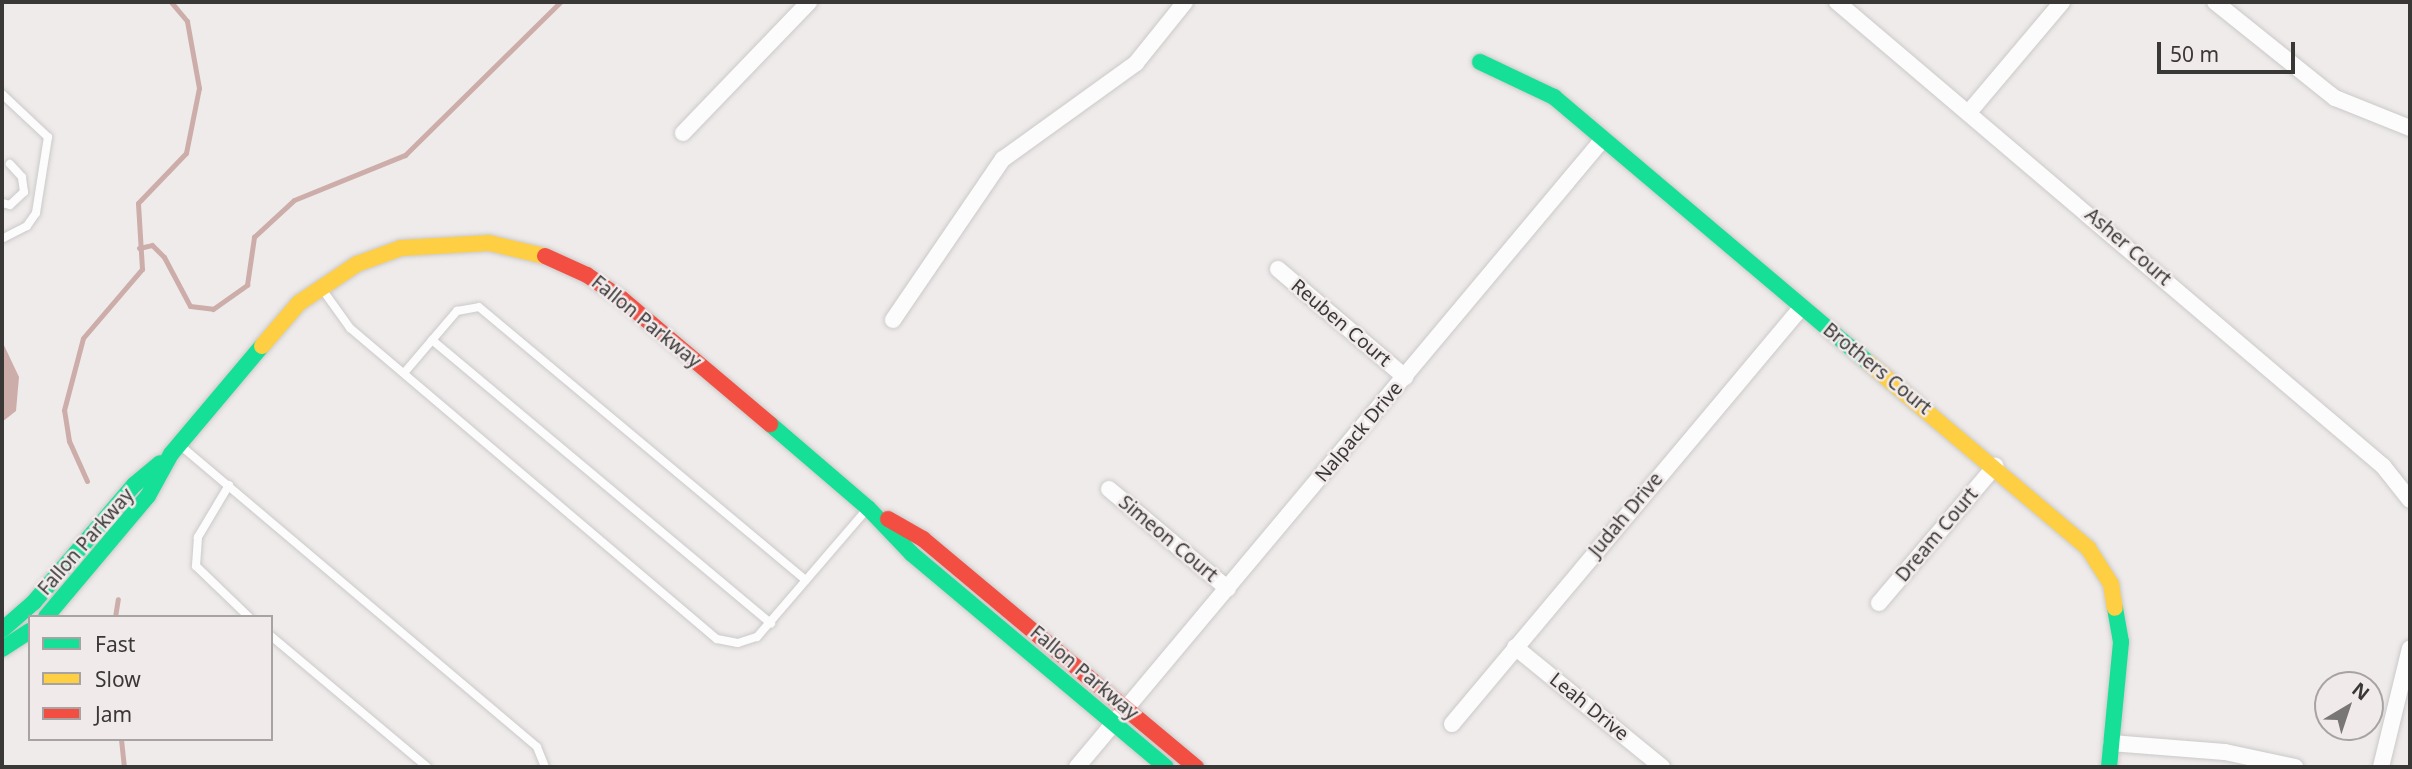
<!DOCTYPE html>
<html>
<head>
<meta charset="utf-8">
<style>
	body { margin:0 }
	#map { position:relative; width:2412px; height:769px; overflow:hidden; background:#efebeb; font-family:"Noto Sans",sans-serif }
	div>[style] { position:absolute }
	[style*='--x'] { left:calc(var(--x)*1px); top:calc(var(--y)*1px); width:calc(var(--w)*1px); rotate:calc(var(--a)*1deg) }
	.water>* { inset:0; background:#cdada9 }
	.stream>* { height:5px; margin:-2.5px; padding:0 2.5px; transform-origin:2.5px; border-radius:2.5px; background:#cdada9 }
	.roads { filter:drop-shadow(0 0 2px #ccc9c9) drop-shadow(0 0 2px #ccc9c9) }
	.lane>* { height:8px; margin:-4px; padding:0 4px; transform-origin:4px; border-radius:4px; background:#fdfcfc }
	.street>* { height:16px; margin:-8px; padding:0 8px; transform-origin:8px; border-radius:8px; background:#fdfcfc }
	.fast>* { height:16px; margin:-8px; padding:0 8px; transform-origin:8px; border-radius:8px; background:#16e098 }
	.slow>* { height:16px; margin:-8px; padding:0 8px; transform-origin:8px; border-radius:8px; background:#ffcf43 }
	.jam>* { height:16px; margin:-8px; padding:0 8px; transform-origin:8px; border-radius:8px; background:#f24e42 }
	span { translate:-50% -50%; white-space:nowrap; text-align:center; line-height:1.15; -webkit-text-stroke:5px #f0eaea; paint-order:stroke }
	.street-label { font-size:19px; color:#3a3837 }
	.frame { position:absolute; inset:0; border:4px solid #3a3837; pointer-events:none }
	.legend { position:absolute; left:28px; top:615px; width:245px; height:126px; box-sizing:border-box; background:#f0eaea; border:2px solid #a7a3a2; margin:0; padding:9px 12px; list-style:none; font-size:21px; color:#3a3837 }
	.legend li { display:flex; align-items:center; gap:14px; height:35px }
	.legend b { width:35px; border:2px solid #a7a3a2 }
	.north { position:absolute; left:2314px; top:671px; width:70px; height:70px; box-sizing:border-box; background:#f0eaea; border:2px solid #a7a3a2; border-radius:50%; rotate:39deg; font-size:19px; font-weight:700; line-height:28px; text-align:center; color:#3a3837 }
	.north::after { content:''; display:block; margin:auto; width:24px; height:32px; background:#797776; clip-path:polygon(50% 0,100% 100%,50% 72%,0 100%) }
	.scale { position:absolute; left:2157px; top:42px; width:138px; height:32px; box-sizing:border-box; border:4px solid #3a3837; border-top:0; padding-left:9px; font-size:21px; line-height:24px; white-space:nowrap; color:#3a3837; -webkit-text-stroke:5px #f0eaea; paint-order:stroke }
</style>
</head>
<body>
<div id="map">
	<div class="water">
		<i style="clip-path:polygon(2px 341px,19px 377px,16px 411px,2px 422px)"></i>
	</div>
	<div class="stream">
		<i style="--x:139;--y:248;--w:13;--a:-13"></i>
		<i style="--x:152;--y:245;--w:17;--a:45"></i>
		<i style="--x:164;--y:257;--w:55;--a:62"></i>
		<i style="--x:190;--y:306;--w:23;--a:7"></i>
		<i style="--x:213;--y:309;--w:42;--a:-35.2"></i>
		<i style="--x:247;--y:285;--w:49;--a:-81.7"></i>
		<i style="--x:254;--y:237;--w:54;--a:-42.8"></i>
		<i style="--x:294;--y:200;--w:120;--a:-22.1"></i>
		<i style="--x:405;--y:155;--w:218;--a:-44.6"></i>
		<i style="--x:87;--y:481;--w:44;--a:-114.2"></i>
		<i style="--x:69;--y:441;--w:31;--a:-99"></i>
		<i style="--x:64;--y:410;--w:74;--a:-75.2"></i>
		<i style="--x:83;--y:338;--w:91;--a:-49.5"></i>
		<i style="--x:142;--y:269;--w:66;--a:-93.5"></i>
		<i style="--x:138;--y:203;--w:69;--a:-46.2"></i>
		<i style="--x:186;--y:153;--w:66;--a:-78.7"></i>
		<i style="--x:199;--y:88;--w:68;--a:-100.2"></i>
		<i style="--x:187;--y:21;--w:25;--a:-130"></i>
		<i style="--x:115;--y:617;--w:18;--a:-81"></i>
		<i style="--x:121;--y:739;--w:28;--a:84"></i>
	</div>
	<div class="roads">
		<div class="lane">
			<i style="--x:2;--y:94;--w:63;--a:43.1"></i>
			<i style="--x:48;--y:137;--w:77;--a:99"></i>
			<i style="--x:36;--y:213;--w:16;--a:125"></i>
			<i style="--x:27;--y:226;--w:28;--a:153"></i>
			<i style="--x:2;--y:203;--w:8;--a:14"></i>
			<i style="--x:10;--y:205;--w:19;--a:-43"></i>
			<i style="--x:24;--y:192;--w:15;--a:-98"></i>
			<i style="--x:22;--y:177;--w:18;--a:-133"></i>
			<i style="--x:322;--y:289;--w:48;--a:54.3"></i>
			<i style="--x:350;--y:328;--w:481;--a:40.3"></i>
			<i style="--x:717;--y:639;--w:21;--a:11"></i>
			<i style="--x:738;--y:643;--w:20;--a:-18"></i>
			<i style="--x:757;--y:637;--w:169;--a:-49.3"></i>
			<i style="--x:432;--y:340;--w:442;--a:39.9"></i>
			<i style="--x:404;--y:373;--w:82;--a:-49.5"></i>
			<i style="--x:457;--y:311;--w:22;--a:-10"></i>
			<i style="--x:479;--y:307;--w:426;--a:39.9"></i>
			<i style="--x:181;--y:446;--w:466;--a:40.2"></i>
			<i style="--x:537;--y:747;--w:22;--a:68"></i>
			<i style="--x:229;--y:485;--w:61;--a:120.8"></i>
			<i style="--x:198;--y:537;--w:29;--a:94"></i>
			<i style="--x:196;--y:566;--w:74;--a:43.9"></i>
			<i style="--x:271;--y:636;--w:204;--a:40"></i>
		</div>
		<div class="street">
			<i style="--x:1837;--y:2;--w:717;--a:40.36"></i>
			<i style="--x:2383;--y:466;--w:43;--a:51.5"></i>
			<i style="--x:2215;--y:2;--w:154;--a:38.7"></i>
			<i style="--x:2335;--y:98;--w:81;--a:21.8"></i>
			<i style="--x:1970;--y:111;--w:143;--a:-49.8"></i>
			<i style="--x:683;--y:133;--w:182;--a:-46.1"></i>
			<i style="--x:1278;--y:269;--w:167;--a:40.4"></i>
			<i style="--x:893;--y:320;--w:195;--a:-55.7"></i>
			<i style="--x:1003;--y:159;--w:164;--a:-35.8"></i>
			<i style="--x:1136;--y:63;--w:78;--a:-51.2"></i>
			<i style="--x:1109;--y:489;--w:155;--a:40"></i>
			<i style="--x:1879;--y:603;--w:180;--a:-49.7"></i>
			<i style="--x:1515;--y:647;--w:190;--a:39.2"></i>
			<i style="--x:1452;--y:724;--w:543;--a:-50.01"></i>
			<i style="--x:2111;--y:743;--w:114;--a:4.5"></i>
			<i style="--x:2225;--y:752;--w:72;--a:12.1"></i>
			<i style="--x:1077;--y:767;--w:819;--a:-50.05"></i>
			<i style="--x:2381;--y:767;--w:122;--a:-76.3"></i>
		</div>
		<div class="fast">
			<i style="--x:1480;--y:62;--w:82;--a:25.3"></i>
			<i style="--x:1554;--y:97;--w:412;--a:40.2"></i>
			<i style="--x:770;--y:424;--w:129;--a:40.6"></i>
			<i style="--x:868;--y:508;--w:64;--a:46.3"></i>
			<i style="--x:912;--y:554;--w:331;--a:40"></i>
			<i style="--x:46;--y:617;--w:158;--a:-49.9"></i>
			<i style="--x:148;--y:496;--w:48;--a:-61.3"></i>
			<i style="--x:171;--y:454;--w:141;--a:-49.9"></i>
			<i style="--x:2;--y:630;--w:43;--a:-41.2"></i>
			<i style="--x:34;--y:602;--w:154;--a:-49.5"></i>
			<i style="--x:134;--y:485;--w:34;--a:-40"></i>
			<i style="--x:2;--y:649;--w:33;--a:-33"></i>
			<i style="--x:2109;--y:767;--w:126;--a:-84.5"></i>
			<i style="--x:2121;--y:642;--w:35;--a:-100"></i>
		</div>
		<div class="slow">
			<i style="--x:262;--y:346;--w:57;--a:-49.3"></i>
			<i style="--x:299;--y:303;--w:70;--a:-33.9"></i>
			<i style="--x:357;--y:264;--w:47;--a:-20"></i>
			<i style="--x:401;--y:248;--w:88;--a:-3.3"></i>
			<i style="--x:489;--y:243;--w:57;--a:13.1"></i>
			<i style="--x:1869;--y:363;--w:287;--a:40.2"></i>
			<i style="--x:2088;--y:548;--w:43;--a:57.4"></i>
			<i style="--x:2111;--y:584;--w:24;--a:81"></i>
		</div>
		<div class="jam">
			<i style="--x:545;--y:256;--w:46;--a:24.3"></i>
			<i style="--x:587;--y:275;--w:42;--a:34.4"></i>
			<i style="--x:622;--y:299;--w:194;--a:40.2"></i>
			<i style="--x:888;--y:519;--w:40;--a:29.7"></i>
			<i style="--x:923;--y:539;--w:356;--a:39.9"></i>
		</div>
	</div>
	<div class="street-label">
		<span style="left:2128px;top:247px;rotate:41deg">Asher Court</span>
		<span style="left:646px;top:322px;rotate:39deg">Fallon Parkway</span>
		<span style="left:1341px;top:323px;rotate:40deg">Reuben Court</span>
		<span style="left:1877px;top:369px;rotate:39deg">Brothers Court</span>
		<span style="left:1359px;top:432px;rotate:-50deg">Nalpack Drive</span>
		<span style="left:1626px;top:515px;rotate:-50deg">Judah Drive</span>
		<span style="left:1937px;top:535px;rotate:-50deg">Dream Court</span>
		<span style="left:1168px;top:539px;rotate:40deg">Simeon Court</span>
		<span style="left:86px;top:542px;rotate:-49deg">Fallon Parkway</span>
		<span style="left:1084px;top:673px;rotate:40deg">Fallon Parkway</span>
		<span style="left:1589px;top:707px;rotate:39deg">Leah Drive</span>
	</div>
	<div class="frame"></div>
	<ul class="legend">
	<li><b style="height:9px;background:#16e098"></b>Fast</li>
	<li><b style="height:9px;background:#ffcf43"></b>Slow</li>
	<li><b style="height:9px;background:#f24e42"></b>Jam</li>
	</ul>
	<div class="north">N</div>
	<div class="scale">50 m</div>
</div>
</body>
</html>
